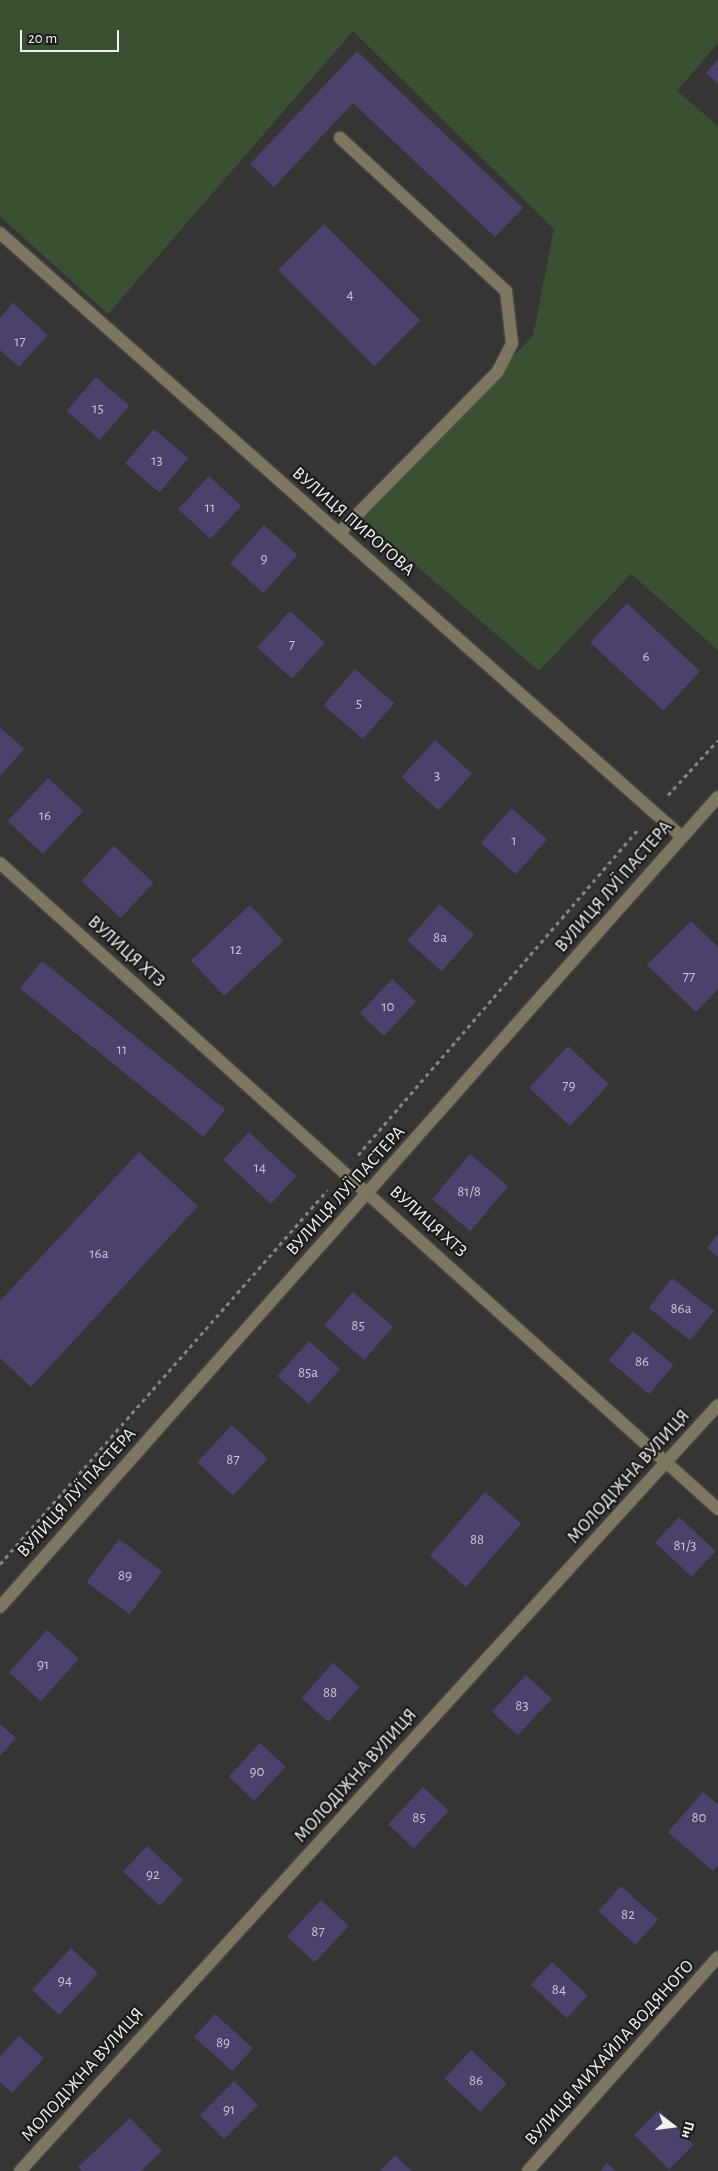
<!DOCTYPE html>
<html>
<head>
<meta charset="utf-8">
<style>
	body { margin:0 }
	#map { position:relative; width:718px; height:2171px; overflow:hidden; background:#373533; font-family:"Alegreya Sans",sans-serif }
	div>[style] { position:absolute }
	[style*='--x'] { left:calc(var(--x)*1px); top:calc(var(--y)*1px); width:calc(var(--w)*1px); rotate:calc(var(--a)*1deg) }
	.green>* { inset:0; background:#3a5033 }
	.building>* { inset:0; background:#4c406c; transform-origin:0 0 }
	.path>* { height:3px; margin-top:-1.5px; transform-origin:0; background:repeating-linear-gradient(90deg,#868482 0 4px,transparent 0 8px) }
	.roads { filter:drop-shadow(0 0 1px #555351) drop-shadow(0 0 1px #555351) }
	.minor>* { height:12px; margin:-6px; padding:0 6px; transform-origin:6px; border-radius:6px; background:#7d7660 }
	span { translate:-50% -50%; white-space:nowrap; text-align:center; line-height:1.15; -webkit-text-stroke:4.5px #1d1c1c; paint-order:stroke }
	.number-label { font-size:15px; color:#c8c5cf }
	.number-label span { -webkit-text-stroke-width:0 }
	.street-label { font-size:18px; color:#f2f1f0 }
	.north { position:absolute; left:648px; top:2101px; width:50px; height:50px; -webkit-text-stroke:4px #1d1c1c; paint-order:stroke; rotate:105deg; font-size:14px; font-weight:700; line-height:20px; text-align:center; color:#f2f1f0 }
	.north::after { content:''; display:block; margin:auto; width:18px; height:22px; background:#f2f1f0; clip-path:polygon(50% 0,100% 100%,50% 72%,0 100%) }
	.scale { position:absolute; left:20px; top:30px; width:99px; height:22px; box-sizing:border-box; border:2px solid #f2f1f0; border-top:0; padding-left:6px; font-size:15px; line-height:18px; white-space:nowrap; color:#f2f1f0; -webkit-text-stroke:4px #1d1c1c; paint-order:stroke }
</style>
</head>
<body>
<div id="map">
	<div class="green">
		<i style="clip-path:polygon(0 0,718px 0,718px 43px,677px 91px,718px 126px,718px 650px,631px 574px,539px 671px,357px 515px,533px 336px,554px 229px,353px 31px,108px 314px,0 216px)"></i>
	</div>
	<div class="building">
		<i style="clip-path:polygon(357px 51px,523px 208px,495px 237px,353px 103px,274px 187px,250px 164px)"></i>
		<i style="clip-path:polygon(718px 59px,718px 84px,706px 73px)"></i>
		<i style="left:324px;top:224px;width:136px;height:65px;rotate:45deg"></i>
		<i style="clip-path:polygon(13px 303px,48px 335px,19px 367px,0 350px,0 318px)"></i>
		<i style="left:96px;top:377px;width:44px;height:45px;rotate:41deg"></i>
		<i style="left:154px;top:429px;width:45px;height:45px;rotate:40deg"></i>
		<i style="left:209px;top:476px;width:44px;height:45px;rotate:43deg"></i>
		<i style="left:264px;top:525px;width:45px;height:51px;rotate:42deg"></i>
		<i style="left:627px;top:603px;width:100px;height:54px;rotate:43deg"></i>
		<i style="left:290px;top:611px;width:47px;height:49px;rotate:42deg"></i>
		<i style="left:355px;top:669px;width:52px;height:48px;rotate:41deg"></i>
		<i style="clip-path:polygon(0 727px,24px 749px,0 776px)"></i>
		<i style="left:435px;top:740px;width:50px;height:50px;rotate:42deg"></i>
		<i style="left:48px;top:778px;width:48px;height:59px;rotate:43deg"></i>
		<i style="left:512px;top:808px;width:47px;height:47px;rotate:42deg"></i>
		<i style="left:114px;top:846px;width:54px;height:48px;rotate:43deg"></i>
		<i style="left:440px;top:904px;width:46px;height:49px;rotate:42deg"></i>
		<i style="left:250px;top:905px;width:49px;height:81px;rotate:47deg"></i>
		<i style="clip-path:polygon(691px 921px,718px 947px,718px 989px,696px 1012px,647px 965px)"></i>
		<i style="left:42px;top:961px;width:236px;height:35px;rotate:39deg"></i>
		<i style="left:392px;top:979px;width:33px;height:47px;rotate:43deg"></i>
		<i style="left:568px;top:1046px;width:56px;height:57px;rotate:43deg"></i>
		<i style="left:249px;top:1132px;width:65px;height:38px;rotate:43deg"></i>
		<i style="clip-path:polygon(139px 1152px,198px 1206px,31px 1387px,0 1358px,0 1301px)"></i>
		<i style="left:470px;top:1154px;width:50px;height:59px;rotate:40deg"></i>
		<i style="clip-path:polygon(718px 1234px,718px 1257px,707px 1248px)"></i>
		<i style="left:672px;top:1278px;width:53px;height:38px;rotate:38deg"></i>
		<i style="left:353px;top:1292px;width:53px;height:44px;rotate:41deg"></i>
		<i style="left:633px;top:1331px;width:53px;height:38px;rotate:40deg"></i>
		<i style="left:309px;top:1341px;width:42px;height:47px;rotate:42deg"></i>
		<i style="left:232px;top:1425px;width:49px;height:51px;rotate:43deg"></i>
		<i style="left:485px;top:1492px;width:48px;height:84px;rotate:41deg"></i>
		<i style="left:679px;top:1517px;width:50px;height:35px;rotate:43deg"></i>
		<i style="left:119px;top:1539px;width:54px;height:54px;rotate:37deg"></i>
		<i style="left:47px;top:1630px;width:43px;height:57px;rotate:42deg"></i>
		<i style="left:333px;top:1663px;width:36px;height:47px;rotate:42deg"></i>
		<i style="left:526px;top:1675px;width:35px;height:50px;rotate:43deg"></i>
		<i style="clip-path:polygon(0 1724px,16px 1738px,0 1756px)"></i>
		<i style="left:260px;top:1743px;width:35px;height:46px;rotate:43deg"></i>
		<i style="left:423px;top:1787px;width:35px;height:51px;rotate:43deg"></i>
		<i style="clip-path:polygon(703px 1792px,718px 1805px,718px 1865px,713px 1871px,668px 1832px)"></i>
		<i style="left:147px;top:1846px;width:50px;height:35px;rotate:43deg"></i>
		<i style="left:621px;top:1886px;width:50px;height:34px;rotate:42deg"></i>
		<i style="left:321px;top:1900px;width:38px;height:50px;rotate:43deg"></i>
		<i style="left:71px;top:1948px;width:37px;height:57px;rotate:43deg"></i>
		<i style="left:552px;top:1962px;width:49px;height:31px;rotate:43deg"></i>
		<i style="left:215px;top:2014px;width:51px;height:31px;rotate:42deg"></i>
		<i style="clip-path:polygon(19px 2036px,44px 2058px,12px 2093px,0 2082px,0 2056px)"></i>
		<i style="left:471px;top:2050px;width:49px;height:39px;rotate:43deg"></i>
		<i style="left:234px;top:2081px;width:34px;height:48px;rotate:45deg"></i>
		<i style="left:659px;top:2110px;width:49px;height:35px;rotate:45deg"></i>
		<i style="clip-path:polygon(130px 2118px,162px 2151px,141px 2171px,82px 2171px,78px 2167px)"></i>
		<i style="clip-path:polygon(395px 2155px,412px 2171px,380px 2171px)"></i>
		<i style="clip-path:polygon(607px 2163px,616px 2171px,600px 2171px)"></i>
	</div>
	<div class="path">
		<i style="--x:668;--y:795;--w:74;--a:-47.7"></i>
		<i style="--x:358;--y:1155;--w:431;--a:-49.3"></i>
		<i style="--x:0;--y:1564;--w:497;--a:-48.8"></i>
	</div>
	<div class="roads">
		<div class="minor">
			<i style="--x:0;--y:233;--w:911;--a:41.53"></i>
			<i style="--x:339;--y:533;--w:227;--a:-45.5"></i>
			<i style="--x:498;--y:371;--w:31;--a:-63"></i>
			<i style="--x:512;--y:343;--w:52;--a:-96.6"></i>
			<i style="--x:506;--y:291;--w:226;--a:-137.3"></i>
			<i style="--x:0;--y:863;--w:966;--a:41.98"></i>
			<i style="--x:0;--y:1607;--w:1082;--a:-48.45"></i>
			<i style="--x:20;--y:2171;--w:1036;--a:-47.66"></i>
			<i style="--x:528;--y:2171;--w:286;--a:-48.4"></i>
		</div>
	</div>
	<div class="number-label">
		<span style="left:350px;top:295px">4</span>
		<span style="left:20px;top:342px">17</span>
		<span style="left:98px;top:409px">15</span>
		<span style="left:157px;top:461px">13</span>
		<span style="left:210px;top:508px">11</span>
		<span style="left:264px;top:559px">9</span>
		<span style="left:292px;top:645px">7</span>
		<span style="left:646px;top:657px">6</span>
		<span style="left:359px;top:704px">5</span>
		<span style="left:437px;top:776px">3</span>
		<span style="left:45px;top:816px">16</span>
		<span style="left:514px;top:841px">1</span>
		<span style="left:440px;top:938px">8а</span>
		<span style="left:236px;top:950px">12</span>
		<span style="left:689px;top:977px">77</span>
		<span style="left:388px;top:1007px">10</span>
		<span style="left:122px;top:1050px">11</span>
		<span style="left:569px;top:1086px">79</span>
		<span style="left:260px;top:1168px">14</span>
		<span style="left:469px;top:1192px">81/8</span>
		<span style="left:99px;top:1254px">16а</span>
		<span style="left:681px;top:1309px">86а</span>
		<span style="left:358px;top:1326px">85</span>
		<span style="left:642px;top:1362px">86</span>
		<span style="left:308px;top:1373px">85а</span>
		<span style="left:233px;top:1460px">87</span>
		<span style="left:477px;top:1540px">88</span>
		<span style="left:685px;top:1546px">81/3</span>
		<span style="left:125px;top:1576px">89</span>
		<span style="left:43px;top:1665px">91</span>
		<span style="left:330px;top:1693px">88</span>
		<span style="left:522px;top:1706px">83</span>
		<span style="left:257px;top:1772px">90</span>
		<span style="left:419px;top:1818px">85</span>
		<span style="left:699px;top:1818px">80</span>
		<span style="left:153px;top:1875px">92</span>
		<span style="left:628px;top:1915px">82</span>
		<span style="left:318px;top:1932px">87</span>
		<span style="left:65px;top:1981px">94</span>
		<span style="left:559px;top:1990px">84</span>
		<span style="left:223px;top:2043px">89</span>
		<span style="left:476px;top:2081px">86</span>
		<span style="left:229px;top:2110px">91</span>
	</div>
	<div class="street-label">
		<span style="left:353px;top:522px;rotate:41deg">ВУЛИЦЯ ПИРОГОВА</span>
		<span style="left:614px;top:887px;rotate:-49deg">ВУЛИЦЯ ЛУЇ ПАСТЕРА</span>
		<span style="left:126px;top:952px;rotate:42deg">ВУЛИЦЯ ХТЗ</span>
		<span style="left:346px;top:1191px;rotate:-48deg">ВУЛИЦЯ ЛУЇ ПАСТЕРА</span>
		<span style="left:428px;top:1222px;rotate:42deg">ВУЛИЦЯ ХТЗ</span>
		<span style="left:629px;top:1477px;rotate:-48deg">МОЛОДІЖНА ВУЛИЦЯ</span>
		<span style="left:77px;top:1493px;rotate:-48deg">ВУЛИЦЯ ЛУЇ ПАСТЕРА</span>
		<span style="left:356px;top:1776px;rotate:-48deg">МОЛОДІЖНА ВУЛИЦЯ</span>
		<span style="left:610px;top:2053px;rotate:-48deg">ВУЛИЦЯ МИХАЙЛА ВОДЯНОГО</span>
		<span style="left:83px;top:2075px;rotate:-48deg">МОЛОДІЖНА ВУЛИЦЯ</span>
	</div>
	<div class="north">Пн</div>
	<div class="scale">20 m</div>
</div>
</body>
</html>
